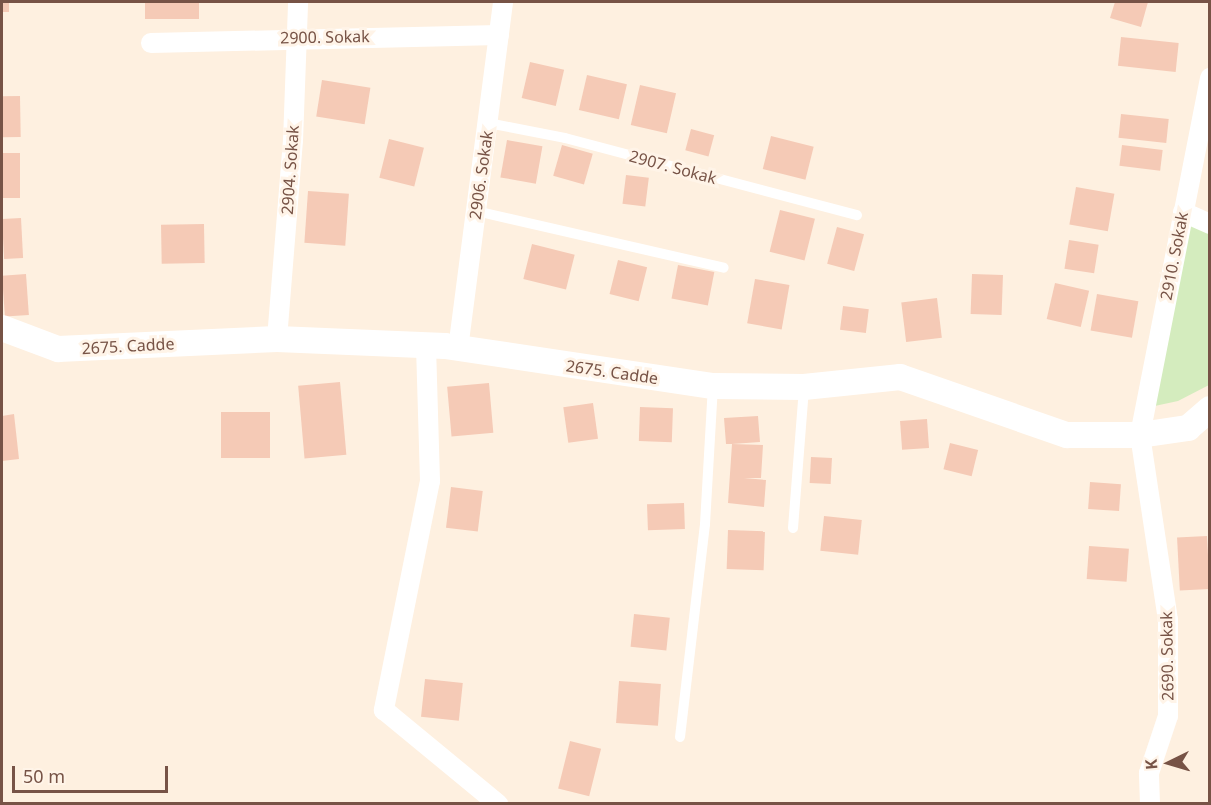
<!DOCTYPE html>
<html>
<head>
<meta charset="utf-8">
<style>
	body { margin:0 }
	#map { position:relative; width:1211px; height:805px; overflow:hidden; background:#fef0e0; font-family:"Noto Sans",sans-serif }
	div>[style] { position:absolute }
	[style*='--x'] { left:calc(var(--x)*1px); top:calc(var(--y)*1px); width:calc(var(--w)*1px); rotate:calc(var(--a)*1deg) }
	.green>* { inset:0; background:#d4ecbe }
	.building>* { inset:0; background:#f5cab6; transform-origin:0 0 }
	.service>* { height:10px; margin:-5px; padding:0 5px; transform-origin:5px; border-radius:5px; background:#fff }
	.minor>* { height:20px; margin:-10px; padding:0 10px; transform-origin:10px; border-radius:10px; background:#fff }
	.tertiary>* { height:26px; margin:-13px; padding:0 13px; transform-origin:13px; border-radius:13px; background:#fff }
	span { translate:-50% -50%; white-space:nowrap; text-align:center; line-height:1.15; -webkit-text-stroke:6px #fff4e8; paint-order:stroke }
	.street-label { font-size:16px; color:#775346 }
	.frame { position:absolute; inset:0; border:3px solid #775346; pointer-events:none }
	.north { position:absolute; left:1139px; top:733px; width:60px; height:60px; -webkit-text-stroke:4px #fff4e8; paint-order:stroke; rotate:265deg; font-size:16px; font-weight:700; line-height:24px; text-align:center; color:#775346 }
	.north::after { content:''; display:block; margin:auto; width:21px; height:27px; background:#775346; clip-path:polygon(50% 0,100% 100%,50% 72%,0 100%) }
	.scale { position:absolute; left:12px; top:766px; width:156px; height:27px; box-sizing:border-box; border:3px solid #775346; border-top:0; padding-left:8px; font-size:18px; line-height:21px; white-space:nowrap; color:#775346; -webkit-text-stroke:4px #fff4e8; paint-order:stroke }
</style>
</head>
<body>
<div id="map">
	<div class="green">
		<i style="clip-path:polygon(1190px 225px,1209px 232px,1209px 385px,1178px 401px,1150px 407px)"></i>
	</div>
	<div class="building">
		<i style="left:2px;top:2px;width:7px;height:10px"></i>
		<i style="left:145px;top:2px;width:54px;height:17px"></i>
		<i style="clip-path:polygon(1115px 2px,1148px 2px,1141px 27px,1110px 18px)"></i>
		<i style="left:1121px;top:37px;width:58px;height:29px;rotate:6deg"></i>
		<i style="left:530px;top:62px;width:35px;height:37px;rotate:13deg"></i>
		<i style="left:587px;top:75px;width:41px;height:36px;rotate:13deg"></i>
		<i style="left:322px;top:80px;width:49px;height:37px;rotate:9deg"></i>
		<i style="left:640px;top:85px;width:37px;height:41px;rotate:13deg"></i>
		<i style="left:20px;top:96px;width:41px;height:18px;rotate:89deg"></i>
		<i style="left:1121px;top:114px;width:48px;height:24px;rotate:6deg"></i>
		<i style="left:691px;top:129px;width:24px;height:22px;rotate:15deg"></i>
		<i style="left:771px;top:136px;width:44px;height:34px;rotate:14deg"></i>
		<i style="left:389px;top:139px;width:36px;height:40px;rotate:14deg"></i>
		<i style="left:507px;top:140px;width:36px;height:38px;rotate:10deg"></i>
		<i style="left:562px;top:145px;width:32px;height:32px;rotate:16deg"></i>
		<i style="left:1122px;top:145px;width:41px;height:21px;rotate:7deg"></i>
		<i style="left:2px;top:153px;width:18px;height:45px"></i>
		<i style="left:626px;top:175px;width:23px;height:29px;rotate:7deg"></i>
		<i style="left:1076px;top:187px;width:39px;height:38px;rotate:10deg"></i>
		<i style="left:308px;top:191px;width:41px;height:52px;rotate:4deg"></i>
		<i style="left:780px;top:210px;width:36px;height:43px;rotate:14deg"></i>
		<i style="left:21px;top:218px;width:40px;height:19px;rotate:87deg"></i>
		<i style="left:204px;top:224px;width:39px;height:43px;rotate:89deg"></i>
		<i style="left:837px;top:227px;width:28px;height:38px;rotate:15deg"></i>
		<i style="left:1069px;top:240px;width:30px;height:29px;rotate:9deg"></i>
		<i style="left:532px;top:244px;width:44px;height:36px;rotate:14deg"></i>
		<i style="left:618px;top:260px;width:30px;height:35px;rotate:14deg"></i>
		<i style="left:678px;top:265px;width:37px;height:34px;rotate:11deg"></i>
		<i style="left:26px;top:274px;width:41px;height:24px;rotate:86deg"></i>
		<i style="left:972px;top:274px;width:31px;height:40px;rotate:2deg"></i>
		<i style="left:755px;top:279px;width:35px;height:45px;rotate:10deg"></i>
		<i style="left:1055px;top:283px;width:35px;height:37px;rotate:13deg"></i>
		<i style="left:1097px;top:294px;width:42px;height:37px;rotate:10deg"></i>
		<i style="left:937px;top:298px;width:40px;height:36px;rotate:83deg"></i>
		<i style="left:843px;top:306px;width:26px;height:24px;rotate:7deg"></i>
		<i style="left:340px;top:382px;width:73px;height:42px;rotate:85deg"></i>
		<i style="left:489px;top:383px;width:50px;height:42px;rotate:85deg"></i>
		<i style="left:593px;top:403px;width:36px;height:30px;rotate:82deg"></i>
		<i style="left:640px;top:407px;width:33px;height:34px;rotate:2deg"></i>
		<i style="left:270px;top:412px;width:46px;height:49px;rotate:90deg"></i>
		<i style="clip-path:polygon(14px 414px,19px 459px,2px 461px,2px 416px)"></i>
		<i style="clip-path:polygon(758px 416px,760px 442px,732px 444px,763px 445px,761px 478px,744px 478px,766px 480px,764px 507px,728px 503px,732px 444px,726px 444px,724px 418px)"></i>
		<i style="left:927px;top:419px;width:29px;height:27px;rotate:86deg"></i>
		<i style="left:950px;top:443px;width:29px;height:27px;rotate:14deg"></i>
		<i style="left:811px;top:457px;width:21px;height:26px;rotate:3deg"></i>
		<i style="left:1090px;top:482px;width:31px;height:27px;rotate:4deg"></i>
		<i style="left:451px;top:487px;width:32px;height:41px;rotate:7deg"></i>
		<i style="left:684px;top:503px;width:26px;height:37px;rotate:88deg"></i>
		<i style="left:824px;top:516px;width:38px;height:35px;rotate:6deg"></i>
		<i style="left:728px;top:530px;width:37px;height:39px;rotate:2deg"></i>
		<i style="left:1207px;top:536px;width:53px;height:30px;rotate:87deg"></i>
		<i style="left:1089px;top:546px;width:40px;height:33px;rotate:4deg"></i>
		<i style="left:634px;top:614px;width:36px;height:33px;rotate:6deg"></i>
		<i style="left:425px;top:679px;width:38px;height:38px;rotate:6deg"></i>
		<i style="left:619px;top:681px;width:42px;height:42px;rotate:4deg"></i>
		<i style="left:570px;top:741px;width:32px;height:49px;rotate:14deg"></i>
	</div>
	<div class="service">
		<i style="--x:488;--y:123;--w:78;--a:11"></i>
		<i style="--x:565;--y:138;--w:302;--a:14.8"></i>
		<i style="--x:476;--y:211;--w:254;--a:12.9"></i>
		<i style="--x:793;--y:528;--w:140;--a:-85.5"></i>
		<i style="--x:680;--y:737;--w:214;--a:-83.3"></i>
		<i style="--x:705;--y:524;--w:138;--a:-86.7"></i>
	</div>
	<div class="minor">
		<i style="--x:151;--y:43;--w:348;--a:-1.3"></i>
		<i style="--x:1183;--y:212;--w:30;--a:24"></i>
		<i style="--x:277;--y:339;--w:199;--a:-85.4"></i>
		<i style="--x:293;--y:141;--w:139;--a:-87.9"></i>
		<i style="--x:426;--y:346;--w:135;--a:88.3"></i>
		<i style="--x:430;--y:481;--w:234;--a:101.4"></i>
		<i style="--x:384;--y:710;--w:148;--a:39.5"></i>
		<i style="--x:458;--y:349;--w:350;--a:-82.6"></i>
		<i style="--x:1150;--y:804;--w:31;--a:-92"></i>
		<i style="--x:1149;--y:773;--w:60;--a:-71.6"></i>
		<i style="--x:1168;--y:716;--w:96;--a:-90"></i>
		<i style="--x:1168;--y:620;--w:187;--a:-98.6"></i>
		<i style="--x:1140;--y:435;--w:364;--a:-78.9"></i>
	</div>
	<div class="tertiary">
		<i style="--x:2;--y:328;--w:60;--a:20.6"></i>
		<i style="--x:58;--y:349;--w:219;--a:-2.6"></i>
		<i style="--x:277;--y:339;--w:168;--a:2.4"></i>
		<i style="--x:445;--y:346;--w:271;--a:8.5"></i>
		<i style="--x:713;--y:386;--w:91;--a:0.6"></i>
		<i style="--x:804;--y:387;--w:97;--a:-5.9"></i>
		<i style="--x:900;--y:377;--w:177;--a:19.2"></i>
		<i style="--x:1067;--y:435;--w:73;--a:0"></i>
		<i style="--x:1140;--y:435;--w:49;--a:-8.3"></i>
		<i style="--x:1188;--y:428;--w:29;--a:-41"></i>
	</div>
	<div class="street-label">
		<span style="left:325px;top:37px;rotate:-1deg">2900. Sokak</span>
		<span style="left:673px;top:167px;rotate:15deg">2907. Sokak</span>
		<span style="left:290px;top:170px;rotate:-86deg">2904. Sokak</span>
		<span style="left:481px;top:175px;rotate:-82deg">2906. Sokak</span>
		<span style="left:1174px;top:256px;rotate:-79deg">2910. Sokak</span>
		<span style="left:128px;top:346px;rotate:-3deg">2675. Cadde</span>
		<span style="left:612px;top:372px;rotate:8deg">2675. Cadde</span>
		<span style="left:1167px;top:656px;rotate:-91deg">2690. Sokak</span>
	</div>
	<div class="frame"></div>
	<div class="north">K</div>
	<div class="scale">50 m</div>
</div>
</body>
</html>
